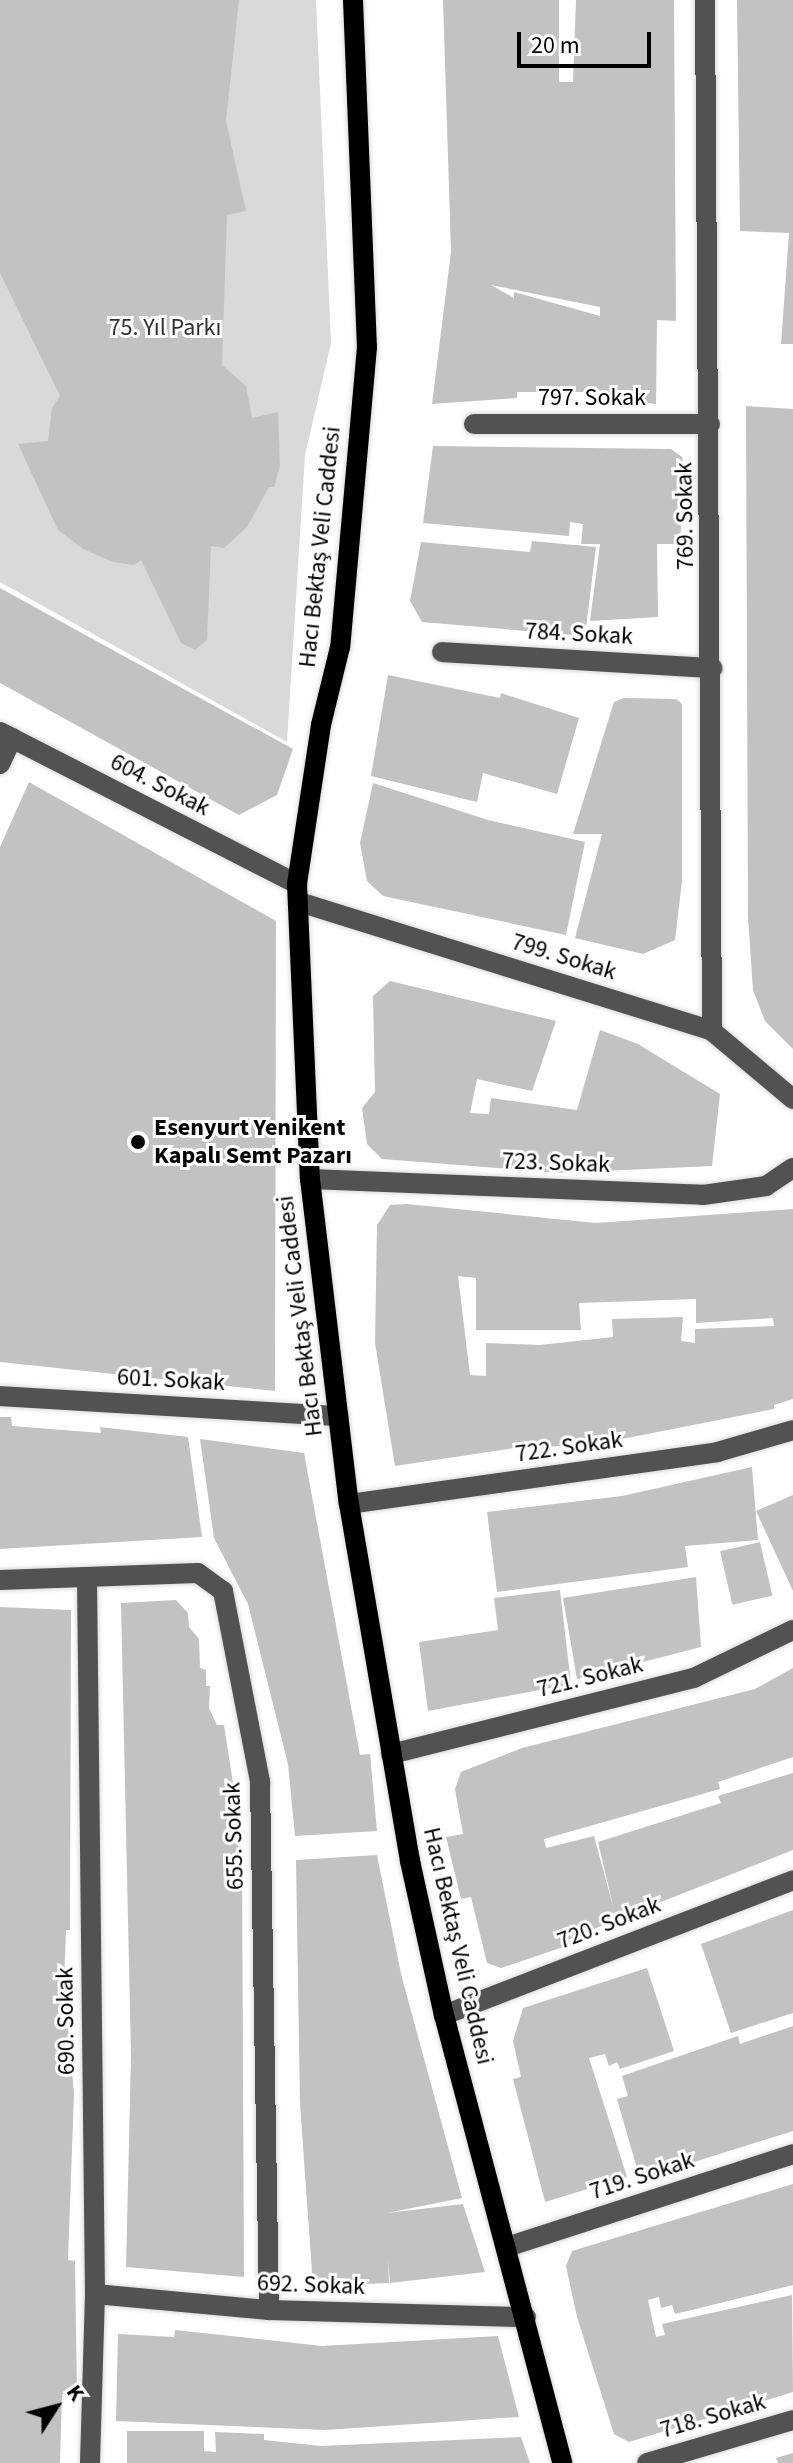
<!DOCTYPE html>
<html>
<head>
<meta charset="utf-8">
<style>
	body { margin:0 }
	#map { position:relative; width:793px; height:2463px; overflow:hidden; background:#fff; font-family:"Source Sans 3",sans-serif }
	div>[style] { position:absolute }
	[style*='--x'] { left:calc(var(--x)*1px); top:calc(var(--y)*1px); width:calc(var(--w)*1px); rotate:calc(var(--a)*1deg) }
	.green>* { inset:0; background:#d9d9d9 }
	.building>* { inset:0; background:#c2c2c2; transform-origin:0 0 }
	.roads { filter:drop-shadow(0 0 2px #dbdbdb) drop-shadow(0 0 2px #dbdbdb) }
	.minor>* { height:20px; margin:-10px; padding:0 10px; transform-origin:10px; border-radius:10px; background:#525252 }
	.major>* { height:20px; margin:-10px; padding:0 10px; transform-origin:10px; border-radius:10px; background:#000 }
	.dots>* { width:22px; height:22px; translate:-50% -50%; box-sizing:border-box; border:4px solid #fff; border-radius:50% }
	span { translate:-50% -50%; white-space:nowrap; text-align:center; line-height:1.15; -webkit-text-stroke:6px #fff; paint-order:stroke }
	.park-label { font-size:24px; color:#303030 }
	.street-label { font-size:24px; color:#000 }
	.poi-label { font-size:24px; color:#000; font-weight:700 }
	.left { translate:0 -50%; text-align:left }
	.north { position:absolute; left:16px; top:2367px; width:80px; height:80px; -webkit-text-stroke:6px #fff; paint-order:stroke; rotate:54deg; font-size:22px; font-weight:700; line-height:32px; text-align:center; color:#000 }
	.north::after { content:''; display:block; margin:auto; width:28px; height:36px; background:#000; clip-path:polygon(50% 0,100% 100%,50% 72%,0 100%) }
	.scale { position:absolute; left:517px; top:32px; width:134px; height:36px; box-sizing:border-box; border:4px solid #000; border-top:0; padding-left:10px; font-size:24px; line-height:28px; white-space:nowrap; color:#000; -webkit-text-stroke:6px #fff; paint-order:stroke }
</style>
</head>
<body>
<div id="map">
	<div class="green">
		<i style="clip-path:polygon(0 0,316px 0,331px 343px,305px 455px,287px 742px,0 582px)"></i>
	</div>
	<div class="building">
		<i style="clip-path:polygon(0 0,239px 0,226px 121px,246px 211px,227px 215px,222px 365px,246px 386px,252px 418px,278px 412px,280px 466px,274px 487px,269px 487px,247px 527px,224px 548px,211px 546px,207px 640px,195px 650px,181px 643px,141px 560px,134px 565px,113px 562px,83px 549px,58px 530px,18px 444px,48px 441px,52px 408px,60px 396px,0 273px)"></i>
		<i style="clip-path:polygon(evenodd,443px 0,559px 0,559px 82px,573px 82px,576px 0,674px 0,676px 321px,657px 320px,656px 404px,585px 397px,585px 392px,517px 392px,517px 398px,432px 404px,451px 252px,443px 0,491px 285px,600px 307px,600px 316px,514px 292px,514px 298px,491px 285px)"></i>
		<i style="clip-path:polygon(737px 0,793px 0,793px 344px,781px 344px,789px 233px,740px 231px)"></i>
		<i style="clip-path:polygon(746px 406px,793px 409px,793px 1049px,765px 1021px,753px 990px,748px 917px)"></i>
		<i style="clip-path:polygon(433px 446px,671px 449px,682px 457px,684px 469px,680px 544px,657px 544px,658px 617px,590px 621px,600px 544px,581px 544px,583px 524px,570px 522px,569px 536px,423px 523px)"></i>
		<i style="clip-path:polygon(532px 541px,596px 547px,585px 636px,422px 622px,410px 601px,421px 542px,530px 552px)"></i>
		<i style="clip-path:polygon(0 588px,293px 749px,277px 795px,239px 815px,0 683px)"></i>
		<i style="clip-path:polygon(388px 675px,500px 698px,501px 693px,579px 718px,557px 794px,483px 773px,477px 802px,371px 776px)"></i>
		<i style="clip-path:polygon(624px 698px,676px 699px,682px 704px,682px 881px,675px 940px,643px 954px,575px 938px,602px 834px,573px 834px,614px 702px)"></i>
		<i style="clip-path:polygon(29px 782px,276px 921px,275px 1391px,0 1362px,0 847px)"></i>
		<i style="clip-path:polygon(373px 783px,488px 820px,585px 842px,566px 935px,383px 896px,367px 881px,360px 843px)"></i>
		<i style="clip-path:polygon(390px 981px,556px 1021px,532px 1091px,477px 1079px,470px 1113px,489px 1114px,491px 1098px,577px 1110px,600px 1030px,638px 1044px,720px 1094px,712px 1166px,559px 1173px,382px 1159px,367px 1144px,362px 1108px,375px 1092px,373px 996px)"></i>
		<i style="clip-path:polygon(evenodd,407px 1204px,596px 1223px,793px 1209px,793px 1399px,774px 1405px,774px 1409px,622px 1439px,549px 1447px,549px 1443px,395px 1466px,375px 1343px,377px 1225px,390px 1205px,407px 1204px,458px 1276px,476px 1278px,476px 1330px,581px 1330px,579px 1303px,696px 1299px,696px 1323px,773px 1318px,774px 1326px,695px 1329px,695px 1343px,681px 1341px,683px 1317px,612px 1319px,613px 1337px,540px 1345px,486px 1343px,486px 1376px,470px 1375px,458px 1276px)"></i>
		<i style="clip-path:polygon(0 1417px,11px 1417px,12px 1426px,101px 1433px,100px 1427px,188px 1437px,202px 1537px,0 1549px)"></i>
		<i style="clip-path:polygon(200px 1439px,304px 1453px,360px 1755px,370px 1754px,377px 1831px,295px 1836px,288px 1764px,248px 1604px,214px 1538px)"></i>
		<i style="clip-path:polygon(752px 1467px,758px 1540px,685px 1546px,688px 1567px,497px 1592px,487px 1512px,622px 1496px)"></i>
		<i style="clip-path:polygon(793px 1495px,793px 1591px,756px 1511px)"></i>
		<i style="left:760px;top:1542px;width:55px;height:41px;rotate:77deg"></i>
		<i style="clip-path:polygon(696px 1577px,701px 1647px,577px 1679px,563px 1598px)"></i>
		<i style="clip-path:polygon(560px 1590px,571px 1684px,428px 1711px,419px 1642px,498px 1630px,494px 1598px)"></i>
		<i style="clip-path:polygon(176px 1600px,188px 1613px,189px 1627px,199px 1639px,200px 1668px,206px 1670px,206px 1686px,210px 1686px,209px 1708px,217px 1725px,224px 1725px,235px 1796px,242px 1861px,244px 2277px,126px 2267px,131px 2056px,121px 1603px)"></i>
		<i style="clip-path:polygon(0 1607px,71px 1610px,70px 1930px,66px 1930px,64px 1984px,74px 2093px,68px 2260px,75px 2261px,77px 2394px,62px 2394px,60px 2463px,0 2463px)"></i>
		<i style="clip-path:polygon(793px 1668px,793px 1757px,718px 1782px,720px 1789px,544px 1839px,546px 1848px,594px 1836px,614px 1910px,598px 1842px,721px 1803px,718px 1796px,793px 1773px,793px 1850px,615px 1920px,568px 1940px,569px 1945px,501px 1968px,487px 1963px,471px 1897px,461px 1899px,446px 1837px,463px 1834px,455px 1789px,461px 1772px,522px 1748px,755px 1689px)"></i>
		<i style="clip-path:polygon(377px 1855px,401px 1974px,462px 2198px,387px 2213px,463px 2204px,485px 2272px,390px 2283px,388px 2259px,389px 2283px,313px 2286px,300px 2104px,296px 1860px)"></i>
		<i style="clip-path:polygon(793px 1910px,793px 2013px,731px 2033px,701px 1944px)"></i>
		<i style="clip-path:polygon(647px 1968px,674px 2051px,620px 2069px,617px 2062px,609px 2066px,605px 2054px,589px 2058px,627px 2177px,545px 2202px,513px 2079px,521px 2077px,513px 2041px,523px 2008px)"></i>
		<i style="clip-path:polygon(793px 2026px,793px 2131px,640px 2179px,617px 2099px,628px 2096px,622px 2076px,738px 2036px,740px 2044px)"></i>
		<i style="clip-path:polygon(793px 2184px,793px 2285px,675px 2314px,672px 2305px,661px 2308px,659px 2297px,648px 2300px,656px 2337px,665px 2335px,662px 2324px,792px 2295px,793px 2392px,629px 2442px,614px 2434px,577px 2317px,566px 2266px,572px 2251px)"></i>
		<i style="clip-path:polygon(175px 2330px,322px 2346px,498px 2336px,519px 2417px,325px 2430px,116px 2421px,118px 2334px,174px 2337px)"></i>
		<i style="clip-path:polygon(127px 2431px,204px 2431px,204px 2451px,216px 2452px,215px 2432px,264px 2434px,264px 2440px,321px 2446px,521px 2437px,530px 2463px,127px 2463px)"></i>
		<i style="clip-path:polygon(793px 2453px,793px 2463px,778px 2463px,776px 2458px)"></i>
	</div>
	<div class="roads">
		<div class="minor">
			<i style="--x:705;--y:0;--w:1031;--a:89.61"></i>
			<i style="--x:474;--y:424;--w:236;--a:0"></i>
			<i style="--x:442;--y:652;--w:271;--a:3.4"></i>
			<i style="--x:0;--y:732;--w:334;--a:27.1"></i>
			<i style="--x:0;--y:764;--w:29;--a:-65"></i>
			<i style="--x:299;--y:902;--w:433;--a:17.3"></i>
			<i style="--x:712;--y:1031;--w:106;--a:40"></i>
			<i style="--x:310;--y:1179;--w:393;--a:2.3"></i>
			<i style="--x:703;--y:1195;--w:64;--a:-8.1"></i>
			<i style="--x:766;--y:1186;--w:32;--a:-34"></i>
			<i style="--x:0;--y:1396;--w:339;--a:3.4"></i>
			<i style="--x:349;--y:1504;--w:372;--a:-8"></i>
			<i style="--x:717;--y:1452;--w:79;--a:-16.1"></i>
			<i style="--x:87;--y:1578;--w:716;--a:89.36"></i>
			<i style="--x:95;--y:2294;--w:169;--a:91.7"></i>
			<i style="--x:0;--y:1580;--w:198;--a:-2"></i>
			<i style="--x:198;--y:1573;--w:31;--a:36"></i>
			<i style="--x:223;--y:1591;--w:195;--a:79"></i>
			<i style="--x:260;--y:1782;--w:528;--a:89.02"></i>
			<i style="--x:391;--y:1754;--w:312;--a:-14.1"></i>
			<i style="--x:694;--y:1678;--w:110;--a:-25.9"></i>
			<i style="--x:444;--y:2015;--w:374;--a:-21.1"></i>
			<i style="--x:507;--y:2247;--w:301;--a:-18"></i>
			<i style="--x:95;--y:2294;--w:175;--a:5.3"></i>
			<i style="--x:269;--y:2310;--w:257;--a:1.6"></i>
			<i style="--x:647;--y:2463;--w:152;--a:-16.4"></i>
		</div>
		<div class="major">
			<i style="--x:353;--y:0;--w:347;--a:87.7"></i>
			<i style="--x:367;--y:347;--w:301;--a:95.1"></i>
			<i style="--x:340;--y:647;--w:80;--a:103.7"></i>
			<i style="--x:321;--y:725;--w:161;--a:98.6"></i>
			<i style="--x:297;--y:884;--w:295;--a:87.5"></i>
			<i style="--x:310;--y:1179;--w:327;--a:83.2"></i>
			<i style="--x:349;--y:1504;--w:362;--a:80.3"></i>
			<i style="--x:410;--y:1861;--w:158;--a:77.6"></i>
			<i style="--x:444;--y:2015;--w:463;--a:75.2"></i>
		</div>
	</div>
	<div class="dots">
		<i style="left:138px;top:1142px;background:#000"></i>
	</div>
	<div class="park-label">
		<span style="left:165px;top:328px">75. Yıl Parkı</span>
	</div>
	<div class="street-label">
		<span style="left:592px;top:398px">797. Sokak</span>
		<span style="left:685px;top:516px;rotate:-91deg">769. Sokak</span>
		<span style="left:320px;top:547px;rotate:-84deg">Hacı Bektaş Veli Caddesi</span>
		<span style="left:579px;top:634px;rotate:3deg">784. Sokak</span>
		<span style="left:160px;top:785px;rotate:27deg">604. Sokak</span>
		<span style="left:564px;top:957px;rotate:17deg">799. Sokak</span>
		<span style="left:556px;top:1163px;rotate:2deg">723. Sokak</span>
		<span style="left:300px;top:1316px;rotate:-97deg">Hacı Bektaş Veli Caddesi</span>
		<span style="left:171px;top:1380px;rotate:3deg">601. Sokak</span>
		<span style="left:569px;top:1447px;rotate:-8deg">722. Sokak</span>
		<span style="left:590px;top:1677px;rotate:-14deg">721. Sokak</span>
		<span style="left:234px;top:1836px;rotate:-92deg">655. Sokak</span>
		<span style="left:609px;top:1923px;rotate:-21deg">720. Sokak</span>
		<span style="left:458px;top:1946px;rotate:77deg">Hacı Bektaş Veli Caddesi</span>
		<span style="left:66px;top:2021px;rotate:-91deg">690. Sokak</span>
		<span style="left:642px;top:2176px;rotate:-18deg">719. Sokak</span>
		<span style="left:311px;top:2285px;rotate:2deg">692. Sokak</span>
		<span style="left:713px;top:2416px;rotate:-16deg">718. Sokak</span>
	</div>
	<div class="poi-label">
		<span class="left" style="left:154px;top:1142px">Esenyurt Yenikent<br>Kapalı Semt Pazarı</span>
	</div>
	<div class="north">K</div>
	<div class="scale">20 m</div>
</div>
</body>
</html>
